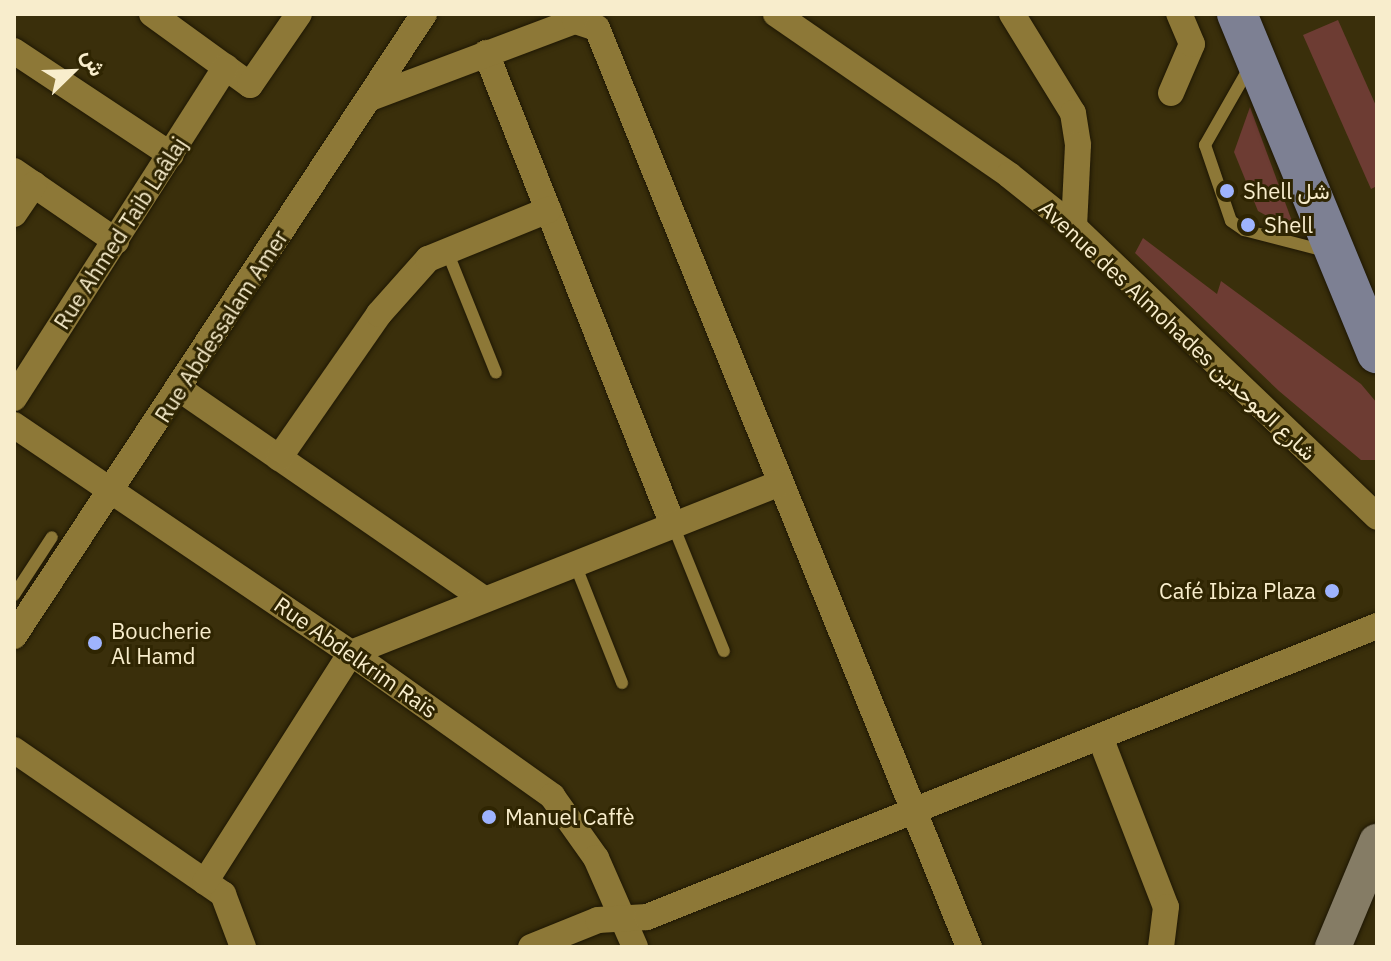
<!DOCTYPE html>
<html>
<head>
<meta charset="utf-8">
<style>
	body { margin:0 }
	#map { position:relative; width:1391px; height:961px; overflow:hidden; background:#3a2f0b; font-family:"IBM Plex Sans",Vazirmatn,sans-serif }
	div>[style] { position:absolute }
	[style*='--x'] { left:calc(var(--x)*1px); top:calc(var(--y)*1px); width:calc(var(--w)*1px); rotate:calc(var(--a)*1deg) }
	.green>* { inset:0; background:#6d3c33 }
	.roads { filter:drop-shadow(0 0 2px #1e1704) drop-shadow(0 0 2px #1e1704) }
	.lane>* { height:12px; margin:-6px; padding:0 6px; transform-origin:6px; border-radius:6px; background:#8d7837 }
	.street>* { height:26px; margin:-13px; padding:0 13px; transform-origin:13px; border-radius:13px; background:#8d7837 }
	.secondary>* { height:36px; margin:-18px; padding:0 18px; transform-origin:18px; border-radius:18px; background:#857c65 }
	.primary>* { height:40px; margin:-20px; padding:0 20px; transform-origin:20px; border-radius:20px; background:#7d8093 }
	.dots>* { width:22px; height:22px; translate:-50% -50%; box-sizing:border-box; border:4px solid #2f2502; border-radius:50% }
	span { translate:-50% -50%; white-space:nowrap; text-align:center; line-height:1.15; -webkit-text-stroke:6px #2f2502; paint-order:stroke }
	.poi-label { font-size:22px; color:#f8edcc }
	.left { translate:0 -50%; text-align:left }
	.right { translate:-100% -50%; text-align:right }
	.street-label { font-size:22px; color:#f8edcc }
	.frame { position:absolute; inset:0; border:16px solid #f8edcc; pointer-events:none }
	.north { position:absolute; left:32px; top:32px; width:80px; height:80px; -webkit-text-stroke:6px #2f2502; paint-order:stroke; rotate:67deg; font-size:22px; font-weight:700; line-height:32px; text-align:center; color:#f8edcc }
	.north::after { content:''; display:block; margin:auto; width:28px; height:36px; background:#f8edcc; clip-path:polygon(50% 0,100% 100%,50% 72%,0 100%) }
</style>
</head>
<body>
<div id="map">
	<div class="green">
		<i style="clip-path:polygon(1338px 20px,1377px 108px,1377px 186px,1371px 189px,1303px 35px)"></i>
		<i style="clip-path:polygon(1250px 107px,1296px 232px,1258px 211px,1234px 152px)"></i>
		<i style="clip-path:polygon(1143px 238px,1217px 294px,1221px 281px,1361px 384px,1377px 403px,1377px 460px,1361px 460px,1279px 391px,1135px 253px)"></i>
	</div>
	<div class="roads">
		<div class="lane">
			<i style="--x:1249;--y:68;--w:89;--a:119.7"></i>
			<i style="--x:1205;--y:145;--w:80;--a:71.1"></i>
			<i style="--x:1231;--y:221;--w:16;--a:35"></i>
			<i style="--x:1244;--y:230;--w:84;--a:14.5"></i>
			<i style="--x:447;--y:251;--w:131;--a:68.1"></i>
			<i style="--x:673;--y:525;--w:136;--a:68"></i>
			<i style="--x:575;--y:564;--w:128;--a:68.4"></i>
			<i style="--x:14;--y:595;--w:69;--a:-56.8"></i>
		</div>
		<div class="street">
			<i style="--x:152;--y:14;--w:121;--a:35.9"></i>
			<i style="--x:250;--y:85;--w:86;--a:-55.4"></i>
			<i style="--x:776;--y:14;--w:283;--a:34.6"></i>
			<i style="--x:1009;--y:175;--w:83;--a:38.7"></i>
			<i style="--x:1074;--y:227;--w:419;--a:43.7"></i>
			<i style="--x:1012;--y:14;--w:116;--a:58.4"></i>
			<i style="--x:1073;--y:113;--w:32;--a:81"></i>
			<i style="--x:1078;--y:145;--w:82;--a:92.8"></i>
			<i style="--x:14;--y:51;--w:188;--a:33.5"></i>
			<i style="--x:486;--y:53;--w:508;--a:68.39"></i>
			<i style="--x:1171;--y:93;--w:53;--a:-66.8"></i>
			<i style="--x:1192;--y:44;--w:33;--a:-113"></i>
			<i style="--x:370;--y:98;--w:219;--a:-20.6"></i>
			<i style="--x:575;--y:21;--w:23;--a:18"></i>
			<i style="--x:597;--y:28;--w:991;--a:67.96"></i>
			<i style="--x:14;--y:171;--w:124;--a:34.5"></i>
			<i style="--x:14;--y:214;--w:36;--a:-56"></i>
			<i style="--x:181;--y:390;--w:368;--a:34.6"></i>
			<i style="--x:14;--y:398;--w:393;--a:-57.4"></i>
			<i style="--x:14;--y:425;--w:407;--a:34.1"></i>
			<i style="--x:351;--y:653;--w:247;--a:35.4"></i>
			<i style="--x:552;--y:796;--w:76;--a:54.6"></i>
			<i style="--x:596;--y:858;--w:97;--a:66.3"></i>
			<i style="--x:279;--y:458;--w:175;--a:-55.2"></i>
			<i style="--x:379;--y:314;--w:74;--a:-48.3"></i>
			<i style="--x:428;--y:259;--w:130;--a:-22.2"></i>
			<i style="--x:14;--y:636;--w:745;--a:-56.61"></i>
			<i style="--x:1100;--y:737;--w:182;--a:68.8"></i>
			<i style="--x:1166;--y:907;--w:40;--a:97.1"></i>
			<i style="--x:14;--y:750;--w:254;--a:34.6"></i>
			<i style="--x:223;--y:894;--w:57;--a:69.3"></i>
			<i style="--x:205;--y:882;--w:272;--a:-57.5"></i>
			<i style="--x:351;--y:653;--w:462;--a:-21.6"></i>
			<i style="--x:531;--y:947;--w:72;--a:-21.9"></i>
			<i style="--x:598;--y:920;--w:49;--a:-3.5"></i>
			<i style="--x:647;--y:917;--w:786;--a:-21.73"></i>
		</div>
		<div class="secondary">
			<i style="--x:1333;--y:947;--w:114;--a:-67.3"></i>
		</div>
		<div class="primary">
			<i style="--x:1237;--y:14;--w:367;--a:67.6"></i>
		</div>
	</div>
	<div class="dots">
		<i style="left:1227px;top:191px;background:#9eb3fd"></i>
		<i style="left:1248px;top:225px;background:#9eb3fd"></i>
		<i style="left:1332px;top:591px;background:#9eb3fd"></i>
		<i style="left:95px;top:643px;background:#9eb3fd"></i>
		<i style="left:489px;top:817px;background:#9eb3fd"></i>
	</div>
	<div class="poi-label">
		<span class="left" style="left:1243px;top:191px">Shell شل</span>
		<span class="left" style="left:1264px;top:225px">Shell</span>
		<span class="right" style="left:1316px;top:591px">Café Ibiza Plaza</span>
		<span class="left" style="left:111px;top:643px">Boucherie<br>Al Hamd</span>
		<span class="left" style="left:505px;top:817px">Manuel Caffè</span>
	</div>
	<div class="street-label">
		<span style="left:120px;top:233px;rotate:-57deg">Rue Ahmed Taib Laâlaj</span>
		<span style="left:221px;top:326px;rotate:-57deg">Rue Abdessalam Amer</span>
		<span style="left:1178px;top:330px;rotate:43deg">Avenue des Almohades شارع الموحدين</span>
		<span style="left:356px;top:657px;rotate:35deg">Rue Abdelkrim Raïs</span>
	</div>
	<div class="frame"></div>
	<div class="north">ش</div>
</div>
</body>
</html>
